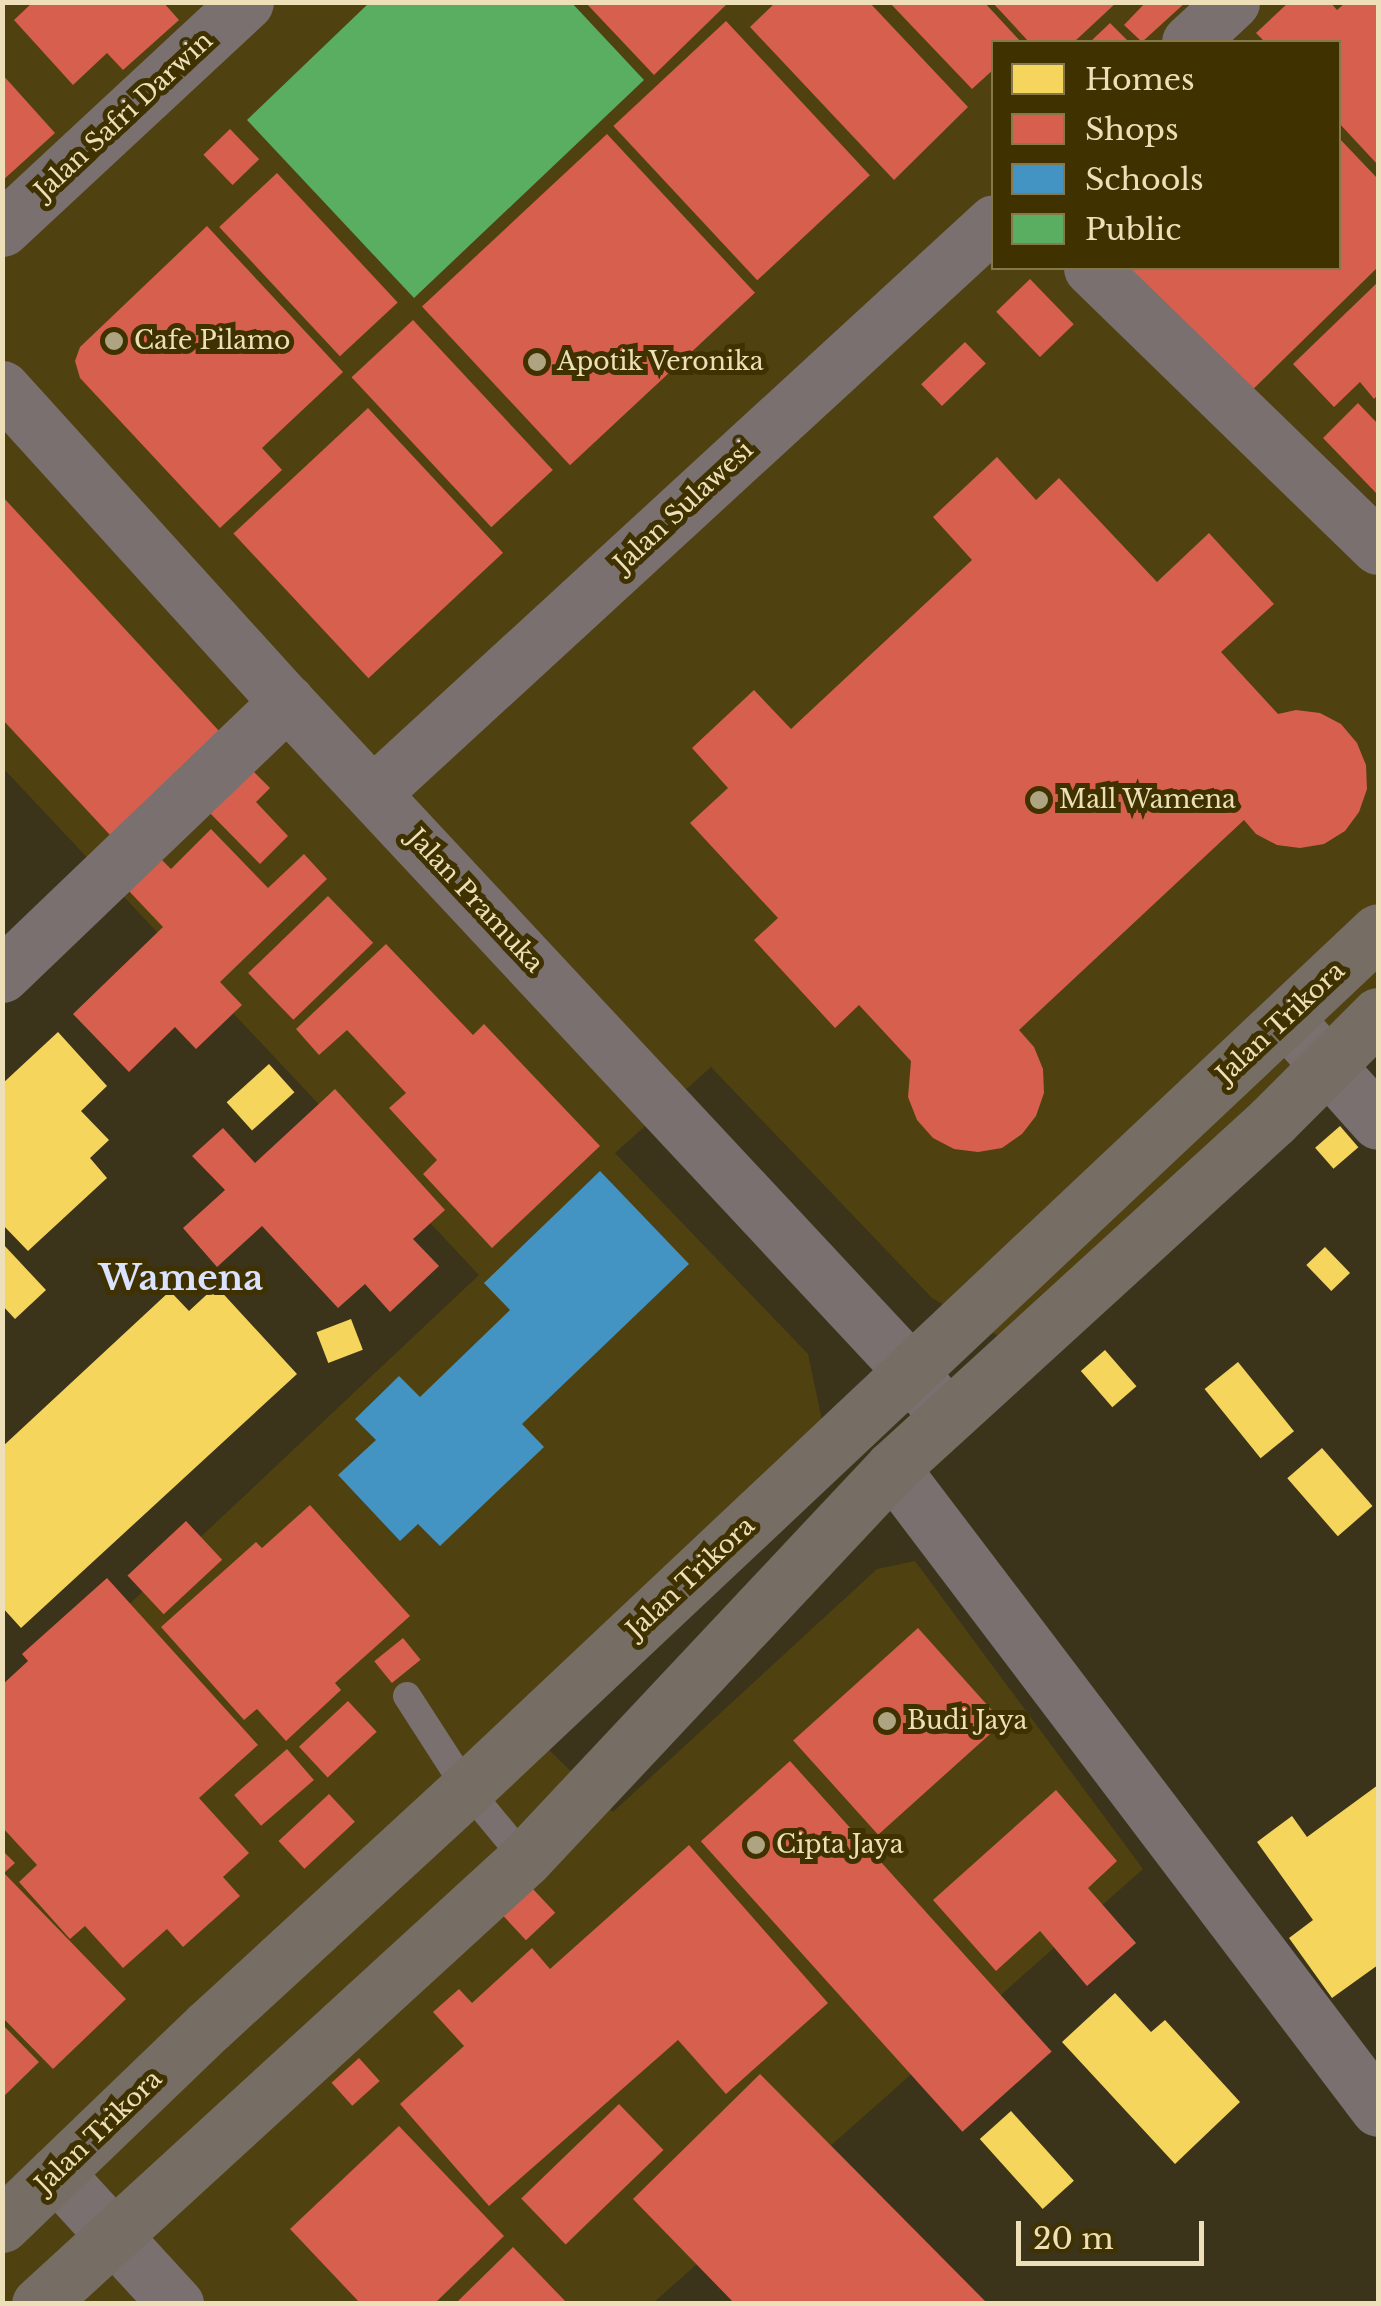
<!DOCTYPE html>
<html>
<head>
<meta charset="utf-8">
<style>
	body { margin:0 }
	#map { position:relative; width:1381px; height:2306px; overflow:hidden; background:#3b341a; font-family:"Libre Baskerville",serif }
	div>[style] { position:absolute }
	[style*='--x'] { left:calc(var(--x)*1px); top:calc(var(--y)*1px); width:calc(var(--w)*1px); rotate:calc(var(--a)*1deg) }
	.built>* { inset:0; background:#4f4110 }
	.homes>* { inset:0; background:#f6d55c; transform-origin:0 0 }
	.shops>* { inset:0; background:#d6604d; transform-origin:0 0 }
	.schools>* { inset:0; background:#4393c3 }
	.public>* { inset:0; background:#5aae61 }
	.service>* { height:28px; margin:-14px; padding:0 14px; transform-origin:14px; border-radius:14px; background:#7a706f }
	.minor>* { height:55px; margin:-27.5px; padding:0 27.5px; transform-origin:27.5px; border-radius:27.5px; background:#7a706f }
	.tertiary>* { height:55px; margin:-27.5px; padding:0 27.5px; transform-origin:27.5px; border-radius:27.5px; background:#7a706f }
	.trunk>* { height:55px; margin:-27.5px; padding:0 27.5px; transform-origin:27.5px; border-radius:27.5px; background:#766d64 }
	.dots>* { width:28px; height:28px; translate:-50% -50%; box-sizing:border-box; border:5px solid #3f3200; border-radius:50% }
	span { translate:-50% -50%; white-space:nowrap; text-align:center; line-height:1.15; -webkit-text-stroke:10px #3f3200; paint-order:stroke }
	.street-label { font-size:25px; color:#ede0b8 }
	.poi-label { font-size:25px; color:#ede0b8 }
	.left { translate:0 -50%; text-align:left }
	.district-label { font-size:35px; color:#dae2ff; font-weight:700 }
	.frame { position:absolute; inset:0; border:5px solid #ede0b8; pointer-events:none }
	.legend { position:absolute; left:991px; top:40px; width:350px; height:230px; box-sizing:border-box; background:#3f3200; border:2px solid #85784a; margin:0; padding:12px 18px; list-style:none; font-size:30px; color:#ede0b8 }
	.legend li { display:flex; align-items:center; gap:20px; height:50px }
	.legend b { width:50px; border:2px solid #85784a }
	.scale { position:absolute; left:1016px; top:2221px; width:188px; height:45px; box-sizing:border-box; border:5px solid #ede0b8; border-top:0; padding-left:12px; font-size:30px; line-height:35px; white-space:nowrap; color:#ede0b8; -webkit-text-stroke:8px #3f3200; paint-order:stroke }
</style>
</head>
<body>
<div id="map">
	<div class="built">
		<i style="clip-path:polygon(evenodd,3px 3px,1378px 3px,1378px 999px,1012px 1344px,932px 1298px,711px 1067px,615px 1153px,808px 1354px,823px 1425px,513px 1715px,613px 1812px,877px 1569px,915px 1561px,1143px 1869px,653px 2303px,3px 2303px,3px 1723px,479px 1275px,3px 768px,3px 3px,994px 42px,1338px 42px,1338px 268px,994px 268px,994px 42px)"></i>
	</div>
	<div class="homes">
		<i style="clip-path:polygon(58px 1032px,107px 1086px,81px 1111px,109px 1140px,90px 1158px,107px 1178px,28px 1251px,2px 1224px,2px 1084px)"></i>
		<i style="left:269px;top:1064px;width:38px;height:57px;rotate:48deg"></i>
		<i style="left:1340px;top:1126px;width:28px;height:33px;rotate:49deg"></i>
		<i style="clip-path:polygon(2px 1243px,46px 1290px,15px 1319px,2px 1305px)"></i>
		<i style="left:1325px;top:1247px;width:36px;height:26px;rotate:46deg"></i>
		<i style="clip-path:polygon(216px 1286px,297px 1374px,21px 1628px,2px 1607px,2px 1447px,170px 1291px,189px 1311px)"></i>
		<i style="left:351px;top:1319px;width:33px;height:37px;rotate:69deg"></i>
		<i style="left:1105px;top:1350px;width:48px;height:32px;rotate:49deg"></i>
		<i style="left:1238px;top:1362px;width:89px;height:43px;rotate:51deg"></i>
		<i style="left:1322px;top:1448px;width:77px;height:46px;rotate:49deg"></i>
		<i style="clip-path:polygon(1378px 1785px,1378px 1965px,1332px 1998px,1289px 1938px,1313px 1920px,1257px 1842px,1292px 1816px,1307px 1837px)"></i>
		<i style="clip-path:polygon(1115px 1993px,1151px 2032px,1165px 2020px,1240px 2102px,1175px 2164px,1062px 2042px)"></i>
		<i style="left:1011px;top:2111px;width:94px;height:42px;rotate:48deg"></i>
	</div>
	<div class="shops">
		<i style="clip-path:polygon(33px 2px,163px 2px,179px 20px,123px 70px,107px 53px,73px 85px,14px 20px)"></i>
		<i style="clip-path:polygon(585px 2px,729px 2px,654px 75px)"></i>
		<i style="clip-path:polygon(776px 2px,869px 2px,968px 107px,894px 180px,750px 27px)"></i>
		<i style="clip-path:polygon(889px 2px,984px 2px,1021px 42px,994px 42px,994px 69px,972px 89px)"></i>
		<i style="clip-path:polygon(992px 2px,1117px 2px,1074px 42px,1029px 42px)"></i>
		<i style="clip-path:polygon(1146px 2px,1186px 2px,1142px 42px,1124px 25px)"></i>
		<i style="clip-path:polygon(1289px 2px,1330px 2px,1337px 10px,1345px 3px,1378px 3px,1378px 165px,1338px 122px,1338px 42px,1265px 42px,1256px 33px)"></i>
		<i style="left:726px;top:21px;width:211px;height:154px;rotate:47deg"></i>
		<i style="clip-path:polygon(1110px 23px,1129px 42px,1090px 42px)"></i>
		<i style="clip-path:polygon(2px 74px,55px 133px,2px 181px)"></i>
		<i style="left:230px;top:129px;width:42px;height:37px;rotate:46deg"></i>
		<i style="left:607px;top:134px;width:217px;height:253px;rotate:47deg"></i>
		<i style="clip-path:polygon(1338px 137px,1378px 179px,1378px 267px,1244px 398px,1119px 268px,1338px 268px)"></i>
		<i style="left:277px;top:173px;width:177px;height:79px;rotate:47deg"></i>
		<i style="clip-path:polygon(207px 226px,343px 372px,262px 448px,282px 470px,220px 528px,80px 378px,75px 361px,80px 347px)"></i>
		<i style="left:1030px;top:279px;width:63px;height:47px;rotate:46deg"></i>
		<i style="clip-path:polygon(1378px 282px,1378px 395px,1374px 399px,1360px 382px,1334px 407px,1293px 364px)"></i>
		<i style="left:413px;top:320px;width:205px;height:84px;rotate:47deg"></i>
		<i style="left:965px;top:342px;width:30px;height:61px;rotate:46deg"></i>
		<i style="clip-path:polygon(1358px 403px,1378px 424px,1378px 495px,1323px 438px)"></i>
		<i style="left:368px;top:408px;width:198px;height:184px;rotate:47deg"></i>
		<i style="clip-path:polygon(997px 457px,1036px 500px,1059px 478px,1157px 582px,1209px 533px,1274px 604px,1221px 652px,1278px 714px,1296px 710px,1320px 713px,1341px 724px,1357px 743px,1366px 765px,1367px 789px,1359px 812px,1345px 831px,1324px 844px,1300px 848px,1277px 845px,1256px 834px,1244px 820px,1019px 1030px,1034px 1047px,1043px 1069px,1044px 1093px,1036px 1116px,1022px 1134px,1002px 1148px,978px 1152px,954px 1149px,933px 1138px,917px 1120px,908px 1097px,911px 1061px,859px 1005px,835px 1028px,754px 940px,778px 918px,690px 823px,728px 788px,692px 748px,754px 690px,791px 729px,972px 560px,933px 517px)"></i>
		<i style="clip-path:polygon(2px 496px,220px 732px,110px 835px,2px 719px)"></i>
		<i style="clip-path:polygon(248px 766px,270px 788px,256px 802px,288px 836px,260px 864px,205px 808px)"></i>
		<i style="clip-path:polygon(211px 829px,268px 888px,304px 854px,327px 879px,220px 982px,242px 1005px,196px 1049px,175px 1027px,129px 1072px,73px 1014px,163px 927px,128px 890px,160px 858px,171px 869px)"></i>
		<i style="left:328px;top:896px;width:65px;height:111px;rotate:46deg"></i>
		<i style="clip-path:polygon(386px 944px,473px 1035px,484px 1024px,600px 1146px,492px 1248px,423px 1174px,437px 1160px,389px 1108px,406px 1093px,347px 1030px,319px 1055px,296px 1029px)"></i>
		<i style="clip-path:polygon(335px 1089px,445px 1210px,413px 1239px,439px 1266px,390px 1312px,365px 1284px,338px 1308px,262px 1226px,217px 1267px,183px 1228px,225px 1190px,192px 1156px,223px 1128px,255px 1163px)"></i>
		<i style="clip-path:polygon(310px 1505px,410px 1616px,335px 1683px,341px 1690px,286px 1741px,257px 1709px,244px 1720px,161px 1627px,256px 1542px,262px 1548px)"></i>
		<i style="left:186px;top:1521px;width:53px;height:80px;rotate:47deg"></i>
		<i style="clip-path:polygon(107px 1578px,258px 1745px,199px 1798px,249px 1853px,223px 1877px,240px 1896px,183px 1947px,167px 1929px,123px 1968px,85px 1926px,70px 1939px,19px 1882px,37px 1865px,2px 1827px,2px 1685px,28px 1661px,22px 1654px)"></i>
		<i style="left:918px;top:1628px;width:127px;height:168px;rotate:48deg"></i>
		<i style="left:403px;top:1638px;width:28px;height:37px;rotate:51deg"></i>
		<i style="left:348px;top:1701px;width:42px;height:67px;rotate:47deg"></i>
		<i style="left:287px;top:1749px;width:41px;height:70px;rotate:49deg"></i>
		<i style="left:790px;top:1761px;width:391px;height:120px;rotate:48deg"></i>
		<i style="clip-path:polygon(1056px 1790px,1117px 1861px,1088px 1888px,1136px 1943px,1087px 1986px,1040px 1931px,996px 1971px,933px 1900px)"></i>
		<i style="left:329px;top:1794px;width:38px;height:69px;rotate:47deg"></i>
		<i style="clip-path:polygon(689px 1845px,828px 2003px,726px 2094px,678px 2040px,489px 2206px,400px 2104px,464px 2046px,433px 2012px,459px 1989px,472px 2003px,532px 1948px,550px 1969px)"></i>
		<i style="clip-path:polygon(2px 1850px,15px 1863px,4px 1873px,126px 1999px,53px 2069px,2px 2017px)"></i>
		<i style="left:532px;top:1888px;width:34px;height:40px;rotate:47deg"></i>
		<i style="clip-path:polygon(2px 2024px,39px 2062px,2px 2098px)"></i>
		<i style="left:359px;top:2058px;width:31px;height:37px;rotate:48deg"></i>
		<i style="clip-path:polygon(760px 2074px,985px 2301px,983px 2304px,735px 2304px,633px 2199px)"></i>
		<i style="left:619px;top:2104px;width:64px;height:136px;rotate:46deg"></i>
		<i style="clip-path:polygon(399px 2126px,504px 2236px,434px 2304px,361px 2304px,290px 2229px)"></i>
		<i style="clip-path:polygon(513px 2247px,568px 2304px,455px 2304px)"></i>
	</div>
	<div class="schools">
		<i style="clip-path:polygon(600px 1171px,689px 1264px,522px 1424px,544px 1447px,440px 1546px,418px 1524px,400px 1541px,338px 1475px,376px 1440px,355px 1419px,399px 1376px,420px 1397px,510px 1310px,484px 1283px)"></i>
	</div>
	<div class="public">
		<i style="clip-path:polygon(370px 2px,571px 2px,644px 80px,414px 298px,247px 120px)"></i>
	</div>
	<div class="service">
		<i style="--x:407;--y:1696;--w:111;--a:57.2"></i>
		<i style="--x:467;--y:1789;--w:91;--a:50.4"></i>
	</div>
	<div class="minor">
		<i style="--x:1189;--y:42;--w:59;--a:-42.9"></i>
		<i style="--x:2;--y:229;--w:333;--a:-42.9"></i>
		<i style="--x:1091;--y:268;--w:400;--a:44.2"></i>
		<i style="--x:2;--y:388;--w:424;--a:47.8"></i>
		<i style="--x:287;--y:702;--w:916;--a:46.99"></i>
		<i style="--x:912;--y:1372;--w:55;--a:53.1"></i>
		<i style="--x:374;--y:792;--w:842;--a:-42.59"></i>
		<i style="--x:2;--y:975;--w:395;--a:-43.8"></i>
		<i style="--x:1286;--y:1019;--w:138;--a:48.2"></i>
		<i style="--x:892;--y:1468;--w:804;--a:52.83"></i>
	</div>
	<div class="tertiary">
		<i style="--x:56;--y:2173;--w:178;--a:47.5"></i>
	</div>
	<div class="trunk">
		<i style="--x:2;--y:2225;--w:287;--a:-43.9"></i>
		<i style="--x:209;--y:2026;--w:350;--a:-42.6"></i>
		<i style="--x:467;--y:1789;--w:1251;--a:-43.28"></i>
		<i style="--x:39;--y:2304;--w:659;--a:-42.48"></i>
		<i style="--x:525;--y:1859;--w:536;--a:-46.81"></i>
		<i style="--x:892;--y:1468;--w:515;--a:-42.4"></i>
		<i style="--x:1272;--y:1121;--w:150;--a:-45"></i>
	</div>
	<div class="dots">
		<i style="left:114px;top:341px;background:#afa481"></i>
		<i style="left:537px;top:362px;background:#afa481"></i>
		<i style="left:1039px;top:800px;background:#afa481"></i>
		<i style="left:887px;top:1721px;background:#afa481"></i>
		<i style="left:756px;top:1845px;background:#afa481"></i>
	</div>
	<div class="street-label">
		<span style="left:124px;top:116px;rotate:-43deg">Jalan Safri Darwin</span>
		<span style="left:684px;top:507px;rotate:-43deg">Jalan Sulawesi</span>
		<span style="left:475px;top:901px;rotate:47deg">Jalan Pramuka</span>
		<span style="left:1281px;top:1023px;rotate:-43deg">Jalan Trikora</span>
		<span style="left:691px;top:1578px;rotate:-43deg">Jalan Trikora</span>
		<span style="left:99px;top:2132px;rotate:-44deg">Jalan Trikora</span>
	</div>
	<div class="poi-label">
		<span class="left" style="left:134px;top:341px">Cafe Pilamo</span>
		<span class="left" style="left:557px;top:362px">Apotik Veronika</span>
		<span class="left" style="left:1059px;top:800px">Mall Wamena</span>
		<span class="left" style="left:907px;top:1721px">Budi Jaya</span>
		<span class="left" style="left:776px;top:1845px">Cipta Jaya</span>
	</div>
	<div class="district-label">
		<span style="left:181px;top:1278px">Wamena</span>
	</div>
	<div class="frame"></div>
	<ul class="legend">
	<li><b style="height:28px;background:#f6d55c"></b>Homes</li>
	<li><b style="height:28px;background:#d6604d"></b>Shops</li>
	<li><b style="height:28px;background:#4393c3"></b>Schools</li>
	<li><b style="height:28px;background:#5aae61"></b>Public</li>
	</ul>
	<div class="scale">20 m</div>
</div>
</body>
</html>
